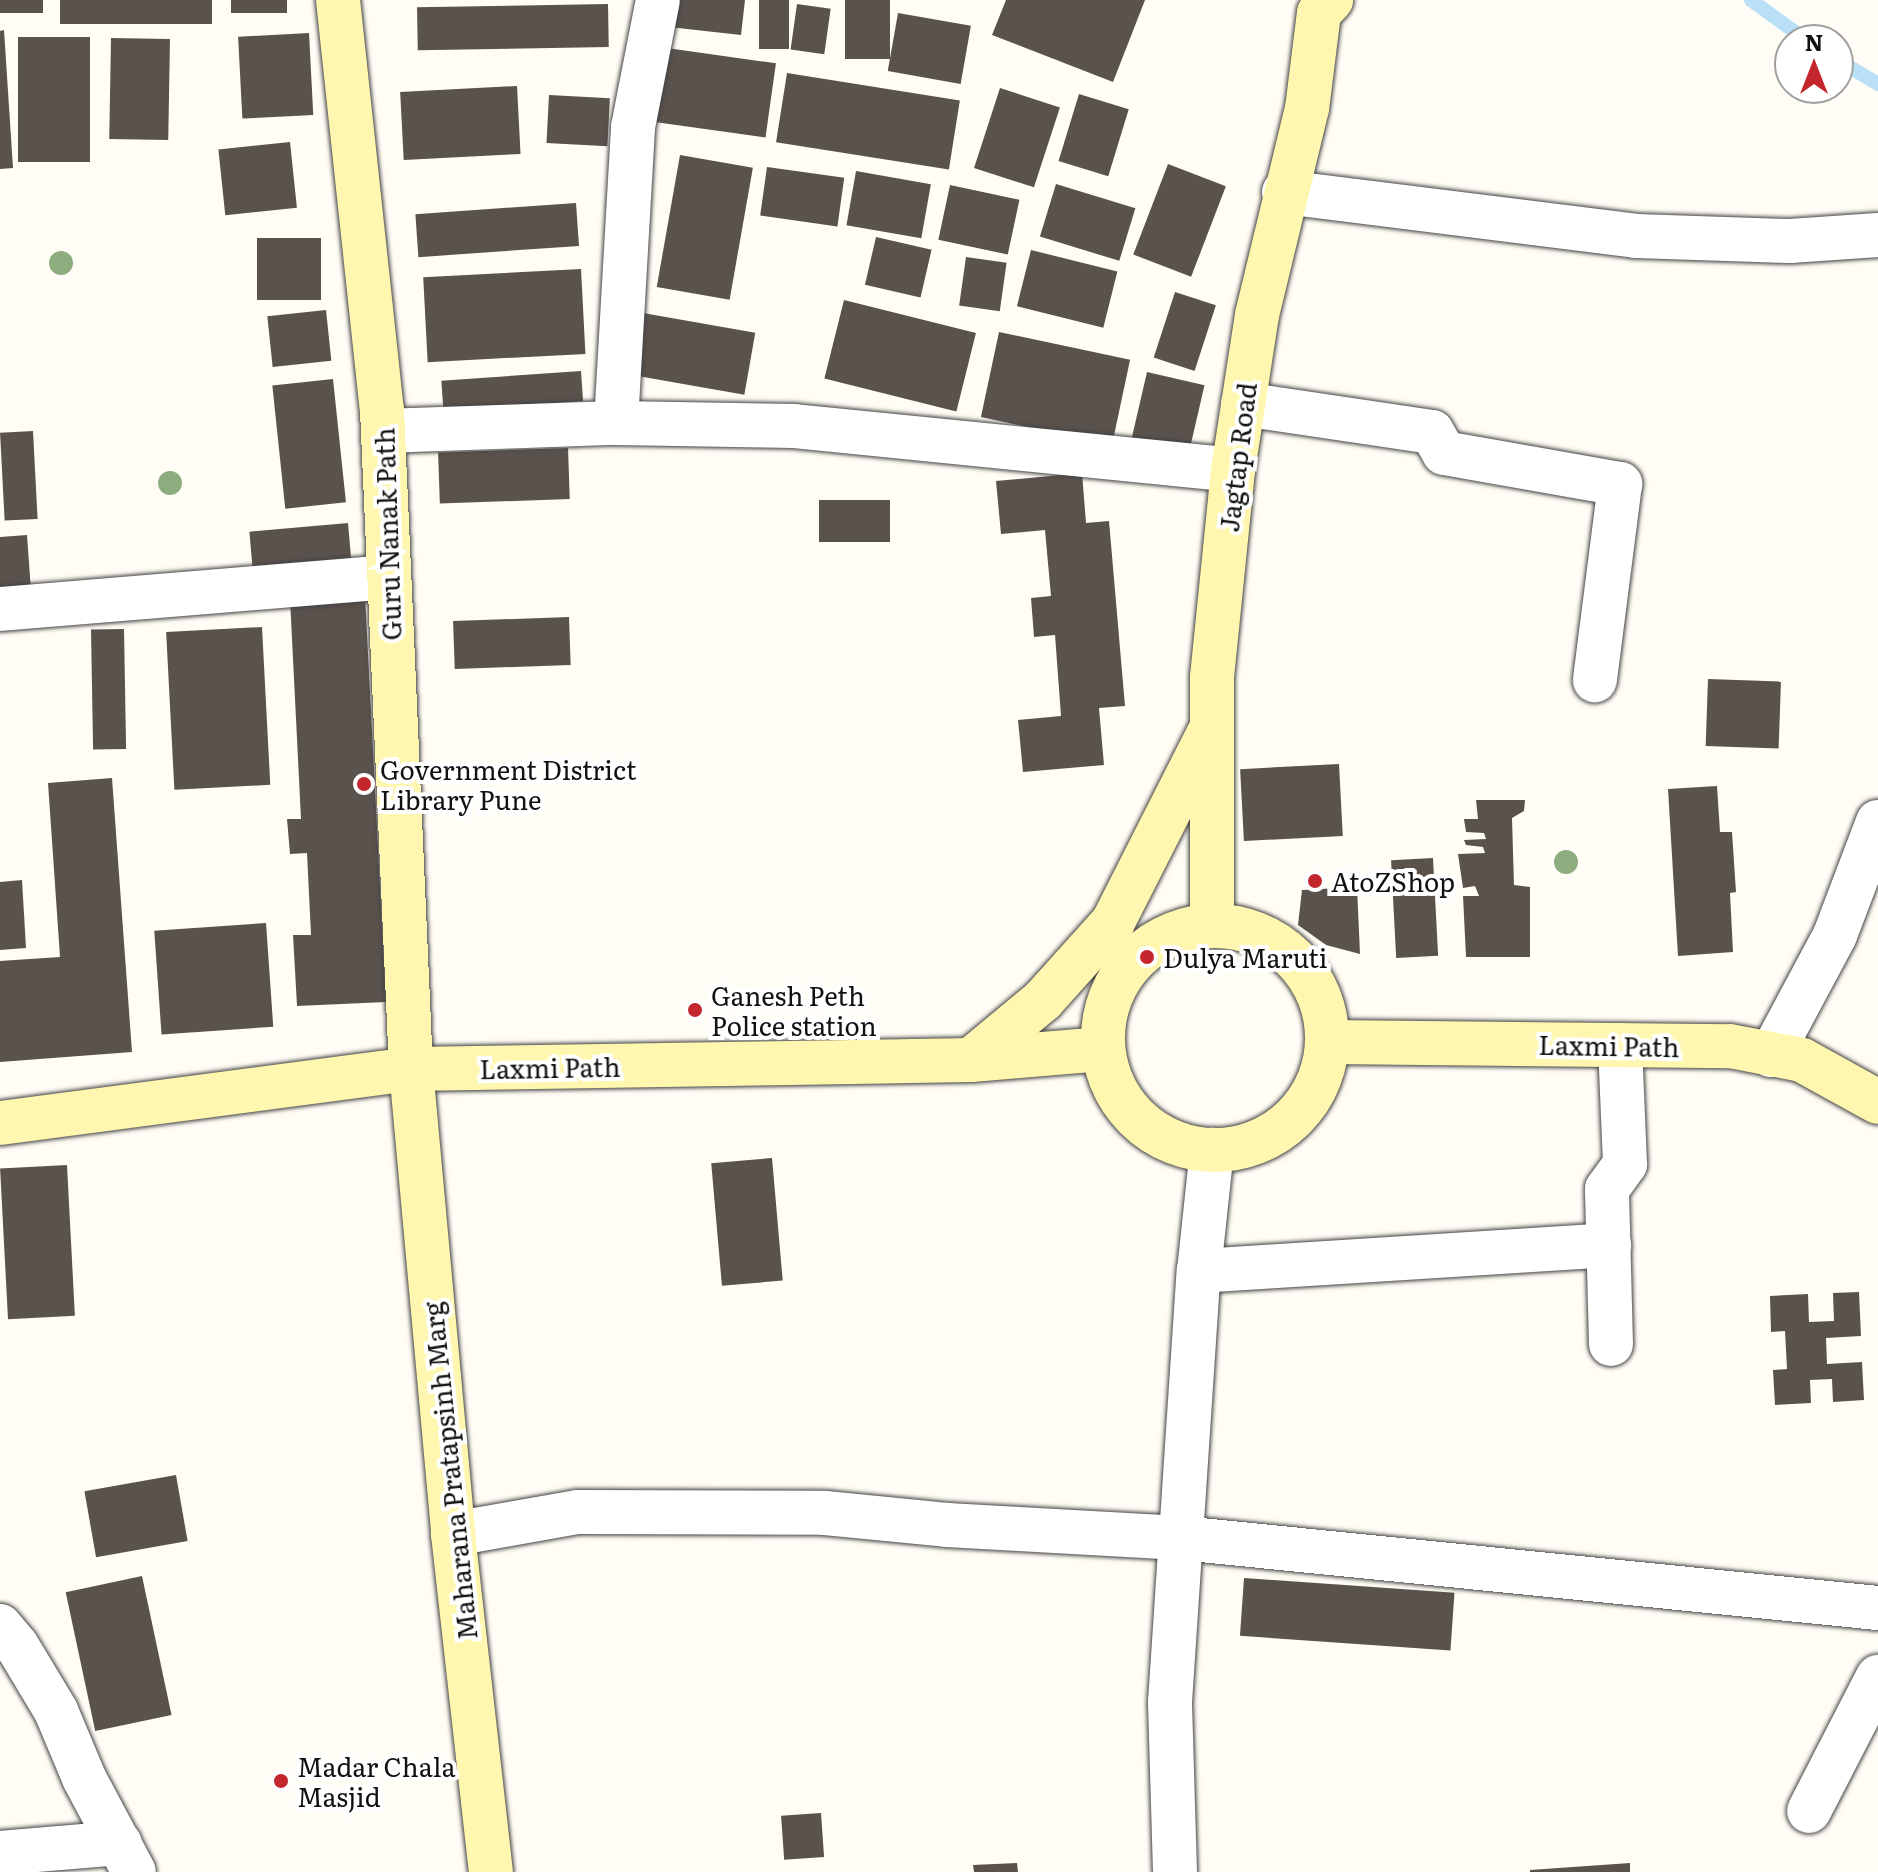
<!DOCTYPE html>
<html>
<head>
<meta charset="utf-8">
<style>
	body { margin:0 }
	#map { position:relative; width:1878px; height:1872px; overflow:hidden; background:#fffdf5; font-family:Literata,serif }
	div>[style] { position:absolute }
	[style*='--x'] { left:calc(var(--x)*1px); top:calc(var(--y)*1px); width:calc(var(--w)*1px); rotate:calc(var(--a)*1deg) }
	.stream>* { height:14px; margin:-7px; padding:0 7px; transform-origin:7px; border-radius:7px; background:#b9e0f7 }
	.building>* { inset:0; background:#5a524d; transform-origin:0 0 }
	.roads { filter:drop-shadow(0 0 2px #444) drop-shadow(0 0 2px #444) }
	.street>* { height:44px; margin:-22px; padding:0 22px; transform-origin:22px; border-radius:22px; background:#fff }
	.secondary>* { height:44px; margin:-22px; padding:0 22px; transform-origin:22px; border-radius:22px; background:#fff6b0 }
	.secondary>.ring { margin:-22px; padding:0; box-sizing:content-box; background:none; border:44px solid #fff6b0; border-radius:50% }
	.trees>* { width:24px; height:24px; margin:-12px; border-radius:50%; background:#8dad7f }
	.dots>* { width:22px; height:22px; translate:-50% -50%; box-sizing:border-box; border:4px solid #fff; border-radius:50% }
	span { translate:-50% -50%; white-space:nowrap; text-align:center; line-height:1.15; -webkit-text-stroke:8px #fff; paint-order:stroke }
	.street-label { font-size:26px; color:#111 }
	.poi-label { font-size:26px; color:#111 }
	.left { translate:0 -50%; text-align:left }
	.north { position:absolute; left:1774px; top:24px; width:80px; height:80px; box-sizing:border-box; background:#fff; border:2px solid #a0a0a0; border-radius:50%; rotate:0deg; font-size:22px; font-weight:700; line-height:32px; text-align:center; color:#111 }
	.north::after { content:''; display:block; margin:auto; width:28px; height:36px; background:#c4262e; clip-path:polygon(50% 0,100% 100%,50% 72%,0 100%) }
</style>
</head>
<body>
<div id="map">
	<div class="stream">
		<i style="--x:1751;--y:0;--w:68;--a:36"></i>
		<i style="--x:1838;--y:60;--w:47;--a:31"></i>
	</div>
	<div class="building">
		<i style="left:0;top:0;width:43px;height:13px"></i>
		<i style="left:60px;top:0;width:152px;height:24px"></i>
		<i style="left:231px;top:0;width:56px;height:13px"></i>
		<i style="clip-path:polygon(672px 0,745px 0,741px 35px,669px 27px)"></i>
		<i style="left:759px;top:0;width:30px;height:49px"></i>
		<i style="left:845px;top:0;width:45px;height:59px"></i>
		<i style="clip-path:polygon(1006px 0,1145px 0,1113px 82px,992px 35px)"></i>
		<i style="left:608px;top:4px;width:43px;height:191px;rotate:89deg"></i>
		<i style="left:797px;top:4px;width:34px;height:46px;rotate:8deg"></i>
		<i style="left:898px;top:13px;width:74px;height:59px;rotate:10deg"></i>
		<i style="clip-path:polygon(4px 30px,13px 168px,0 169px,0 31px)"></i>
		<i style="left:309px;top:33px;width:82px;height:71px;rotate:87deg"></i>
		<i style="left:90px;top:37px;width:125px;height:72px;rotate:90deg"></i>
		<i style="left:111px;top:38px;width:59px;height:101px;rotate:1deg"></i>
		<i style="left:667px;top:48px;width:110px;height:75px;rotate:8deg"></i>
		<i style="left:787px;top:73px;width:175px;height:70px;rotate:9deg"></i>
		<i style="left:517px;top:86px;width:68px;height:117px;rotate:87deg"></i>
		<i style="left:1000px;top:88px;width:63px;height:84px;rotate:18deg"></i>
		<i style="left:1079px;top:94px;width:52px;height:70px;rotate:17deg"></i>
		<i style="left:549px;top:95px;width:61px;height:48px;rotate:3deg"></i>
		<i style="left:290px;top:142px;width:66px;height:72px;rotate:84deg"></i>
		<i style="left:680px;top:155px;width:74px;height:134px;rotate:10deg"></i>
		<i style="left:1168px;top:164px;width:62px;height:97px;rotate:21deg"></i>
		<i style="left:767px;top:167px;width:78px;height:49px;rotate:8deg"></i>
		<i style="left:856px;top:171px;width:76px;height:55px;rotate:10deg"></i>
		<i style="left:1056px;top:184px;width:83px;height:55px;rotate:17deg"></i>
		<i style="left:950px;top:185px;width:71px;height:56px;rotate:12deg"></i>
		<i style="left:576px;top:203px;width:43px;height:161px;rotate:86deg"></i>
		<i style="left:876px;top:237px;width:57px;height:49px;rotate:13deg"></i>
		<i style="left:321px;top:238px;width:62px;height:64px;rotate:90deg"></i>
		<i style="left:1031px;top:250px;width:89px;height:58px;rotate:14deg"></i>
		<i style="left:966px;top:257px;width:41px;height:49px;rotate:8deg"></i>
		<i style="left:581px;top:269px;width:85px;height:158px;rotate:87deg"></i>
		<i style="left:1175px;top:292px;width:43px;height:69px;rotate:18deg"></i>
		<i style="left:844px;top:300px;width:136px;height:81px;rotate:14deg"></i>
		<i style="left:326px;top:310px;width:51px;height:59px;rotate:84deg"></i>
		<i style="left:643px;top:313px;width:114px;height:63px;rotate:10deg"></i>
		<i style="left:999px;top:332px;width:134px;height:87px;rotate:12deg"></i>
		<i style="left:581px;top:371px;width:30px;height:140px;rotate:86deg"></i>
		<i style="left:1147px;top:372px;width:59px;height:68px;rotate:13deg"></i>
		<i style="left:333px;top:379px;width:124px;height:61px;rotate:84deg"></i>
		<i style="left:33px;top:431px;width:88px;height:33px;rotate:87deg"></i>
		<i style="left:568px;top:448px;width:51px;height:130px;rotate:88deg"></i>
		<i style="clip-path:polygon(1082px 473px,1086px 523px,1109px 521px,1125px 706px,1099px 708px,1104px 765px,1023px 772px,1018px 720px,1061px 716px,1055px 635px,1034px 637px,1031px 598px,1051px 596px,1045px 530px,1001px 534px,996px 481px)"></i>
		<i style="left:819px;top:500px;width:71px;height:42px"></i>
		<i style="left:348px;top:523px;width:50px;height:99px;rotate:85deg"></i>
		<i style="clip-path:polygon(27px 535px,31px 591px,0 594px,0 537px)"></i>
		<i style="clip-path:polygon(365px 595px,386px 1002px,297px 1006px,293px 935px,311px 935px,307px 853px,290px 854px,287px 819px,301px 819px,290px 599px)"></i>
		<i style="left:569px;top:617px;width:48px;height:116px;rotate:88deg"></i>
		<i style="left:262px;top:627px;width:158px;height:96px;rotate:87deg"></i>
		<i style="left:124px;top:629px;width:120px;height:33px;rotate:89deg"></i>
		<i style="left:1708px;top:679px;width:73px;height:67px;rotate:2deg"></i>
		<i style="left:1339px;top:764px;width:72px;height:99px;rotate:87deg"></i>
		<i style="clip-path:polygon(112px 778px,132px 1052px,0 1062px,0 961px,60px 957px,48px 783px)"></i>
		<i style="clip-path:polygon(1717px 786px,1720px 832px,1732px 832px,1736px 892px,1730px 893px,1733px 952px,1678px 956px,1668px 789px)"></i>
		<i style="clip-path:polygon(1476px 800px,1525px 800px,1524px 811px,1512px 818px,1514px 885px,1530px 887px,1530px 957px,1466px 957px,1463px 896px,1479px 896px,1475px 886px,1463px 888px,1458px 854px,1485px 853px,1483px 847px,1466px 845px,1464px 840px,1486px 839px,1484px 833px,1466px 832px,1464px 819px,1478px 819px)"></i>
		<i style="left:1433px;top:858px;width:98px;height:42px;rotate:87deg"></i>
		<i style="clip-path:polygon(22px 880px,26px 948px,0 950px,0 882px)"></i>
		<i style="clip-path:polygon(1357px 887px,1360px 954px,1326px 945px,1298px 925px,1302px 890px)"></i>
		<i style="left:266px;top:923px;width:104px;height:112px;rotate:86deg"></i>
		<i style="left:772px;top:1158px;width:123px;height:61px;rotate:85deg"></i>
		<i style="left:67px;top:1165px;width:151px;height:67px;rotate:87deg"></i>
		<i style="clip-path:polygon(1859px 1292px,1861px 1336px,1826px 1338px,1827px 1364px,1862px 1362px,1864px 1400px,1833px 1402px,1832px 1379px,1810px 1380px,1811px 1403px,1775px 1405px,1773px 1370px,1787px 1369px,1785px 1331px,1771px 1332px,1770px 1296px,1808px 1294px,1809px 1322px,1834px 1321px,1833px 1293px)"></i>
		<i style="left:176px;top:1475px;width:67px;height:93px;rotate:80deg"></i>
		<i style="left:142px;top:1576px;width:142px;height:78px;rotate:78deg"></i>
		<i style="left:1244px;top:1578px;width:211px;height:58px;rotate:4deg"></i>
		<i style="left:821px;top:1813px;width:44px;height:40px;rotate:86deg"></i>
		<i style="clip-path:polygon(1017px 1863px,1018px 1872px,974px 1872px,973px 1865px)"></i>
		<i style="clip-path:polygon(1630px 1863px,1630px 1872px,1530px 1872px,1530px 1870px)"></i>
	</div>
	<div class="roads">
		<div class="street">
			<i style="--x:1284;--y:192;--w:355;--a:7.1"></i>
			<i style="--x:1636;--y:236;--w:154;--a:1.9"></i>
			<i style="--x:1790;--y:241;--w:88;--a:-3.9"></i>
			<i style="--x:1243;--y:404;--w:191;--a:8.4"></i>
			<i style="--x:1432;--y:432;--w:24;--a:60"></i>
			<i style="--x:1444;--y:453;--w:179;--a:10"></i>
			<i style="--x:1620;--y:484;--w:198;--a:97.3"></i>
			<i style="--x:616;--y:423;--w:296;--a:-86.7"></i>
			<i style="--x:633;--y:127;--w:129;--a:-78.9"></i>
			<i style="--x:383;--y:431;--w:233;--a:-2"></i>
			<i style="--x:616;--y:423;--w:178;--a:1"></i>
			<i style="--x:794;--y:426;--w:441;--a:5.7"></i>
			<i style="--x:0;--y:609;--w:390;--a:-4.7"></i>
			<i style="--x:1771;--y:1055;--w:136;--a:-61.9"></i>
			<i style="--x:1835;--y:935;--w:121;--a:-69.2"></i>
			<i style="--x:1199;--y:1271;--w:411;--a:-3.6"></i>
			<i style="--x:1611;--y:1344;--w:155;--a:-91.5"></i>
			<i style="--x:1607;--y:1189;--w:31;--a:-54"></i>
			<i style="--x:1625;--y:1164;--w:119;--a:-92.4"></i>
			<i style="--x:453;--y:1534;--w:127;--a:-10"></i>
			<i style="--x:578;--y:1512;--w:247;--a:0.2"></i>
			<i style="--x:825;--y:1513;--w:123;--a:5.6"></i>
			<i style="--x:947;--y:1525;--w:234;--a:3.2"></i>
			<i style="--x:1181;--y:1538;--w:701;--a:5.74"></i>
			<i style="--x:0;--y:1626;--w:26;--a:50"></i>
			<i style="--x:17;--y:1646;--w:76;--a:59"></i>
			<i style="--x:56;--y:1711;--w:73;--a:67.3"></i>
			<i style="--x:84;--y:1778;--w:106;--a:62"></i>
			<i style="--x:1809;--y:1811;--w:151;--a:-62.8"></i>
			<i style="--x:0;--y:1853;--w:120;--a:-4.8"></i>
			<i style="--x:1175;--y:1872;--w:170;--a:-91.7"></i>
			<i style="--x:1170;--y:1702;--w:432;--a:-86.2"></i>
			<i style="--x:1199;--y:1271;--w:122;--a:-83.9"></i>
		</div>
		<div class="secondary">
			<i style="--x:338;--y:0;--w:412;--a:83.9"></i>
			<i style="--x:382;--y:410;--w:660;--a:87.48"></i>
			<i style="--x:411;--y:1069;--w:467;--a:84.8"></i>
			<i style="--x:453;--y:1534;--w:340;--a:83.6"></i>
			<i style="--x:1212;--y:926;--w:249;--a:-90"></i>
			<i style="--x:1212;--y:677;--w:208;--a:-84.2"></i>
			<i style="--x:1233;--y:470;--w:157;--a:-81.2"></i>
			<i style="--x:1257;--y:315;--w:212;--a:-76.4"></i>
			<i style="--x:1307;--y:109;--w:97;--a:-82.9"></i>
			<i style="--x:1319;--y:13;--w:18;--a:-47"></i>
			<i class="ring" style="left:1103px;top:926px;width:180px;height:180px"></i>
			<i style="--x:1328;--y:1042;--w:402;--a:0.6"></i>
			<i style="--x:1730;--y:1046;--w:73;--a:11"></i>
			<i style="--x:1802;--y:1060;--w:87;--a:28.9"></i>
			<i style="--x:971;--y:1060;--w:94;--a:-39.8"></i>
			<i style="--x:1043;--y:1000;--w:105;--a:-48.1"></i>
			<i style="--x:1113;--y:922;--w:212;--a:-63.1"></i>
			<i style="--x:0;--y:1123;--w:415;--a:-7.5"></i>
			<i style="--x:411;--y:1069;--w:560;--a:-0.92"></i>
			<i style="--x:971;--y:1060;--w:132;--a:-4.8"></i>
		</div>
	</div>
	<div class="trees">
		<i style="left:61px;top:263px"></i>
		<i style="left:170px;top:483px"></i>
		<i style="left:1566px;top:862px"></i>
	</div>
	<div class="dots">
		<i style="left:364px;top:784px;background:#c4262e"></i>
		<i style="left:1315px;top:881px;background:#c4262e"></i>
		<i style="left:1147px;top:957px;background:#c4262e"></i>
		<i style="left:695px;top:1010px;background:#c4262e"></i>
		<i style="left:281px;top:1781px;background:#c4262e"></i>
	</div>
	<div class="street-label">
		<span style="left:1237px;top:457px;rotate:-83deg">Jagtap Road</span>
		<span style="left:387px;top:534px;rotate:-92deg">Guru Nanak Path</span>
		<span style="left:1609px;top:1045px;rotate:1deg">Laxmi Path</span>
		<span style="left:550px;top:1067px;rotate:-1deg">Laxmi Path</span>
		<span style="left:449px;top:1471px;rotate:-96deg">Maharana Pratapsinh Marg</span>
	</div>
	<div class="poi-label">
		<span class="left" style="left:380px;top:784px">Government District<br>Library Pune</span>
		<span class="left" style="left:1331px;top:881px">AtoZShop</span>
		<span class="left" style="left:1163px;top:957px">Dulya Maruti</span>
		<span class="left" style="left:711px;top:1010px">Ganesh Peth<br>Police station</span>
		<span class="left" style="left:297px;top:1781px">Madar Chala<br>Masjid</span>
	</div>
	<div class="north">N</div>
</div>
</body>
</html>
